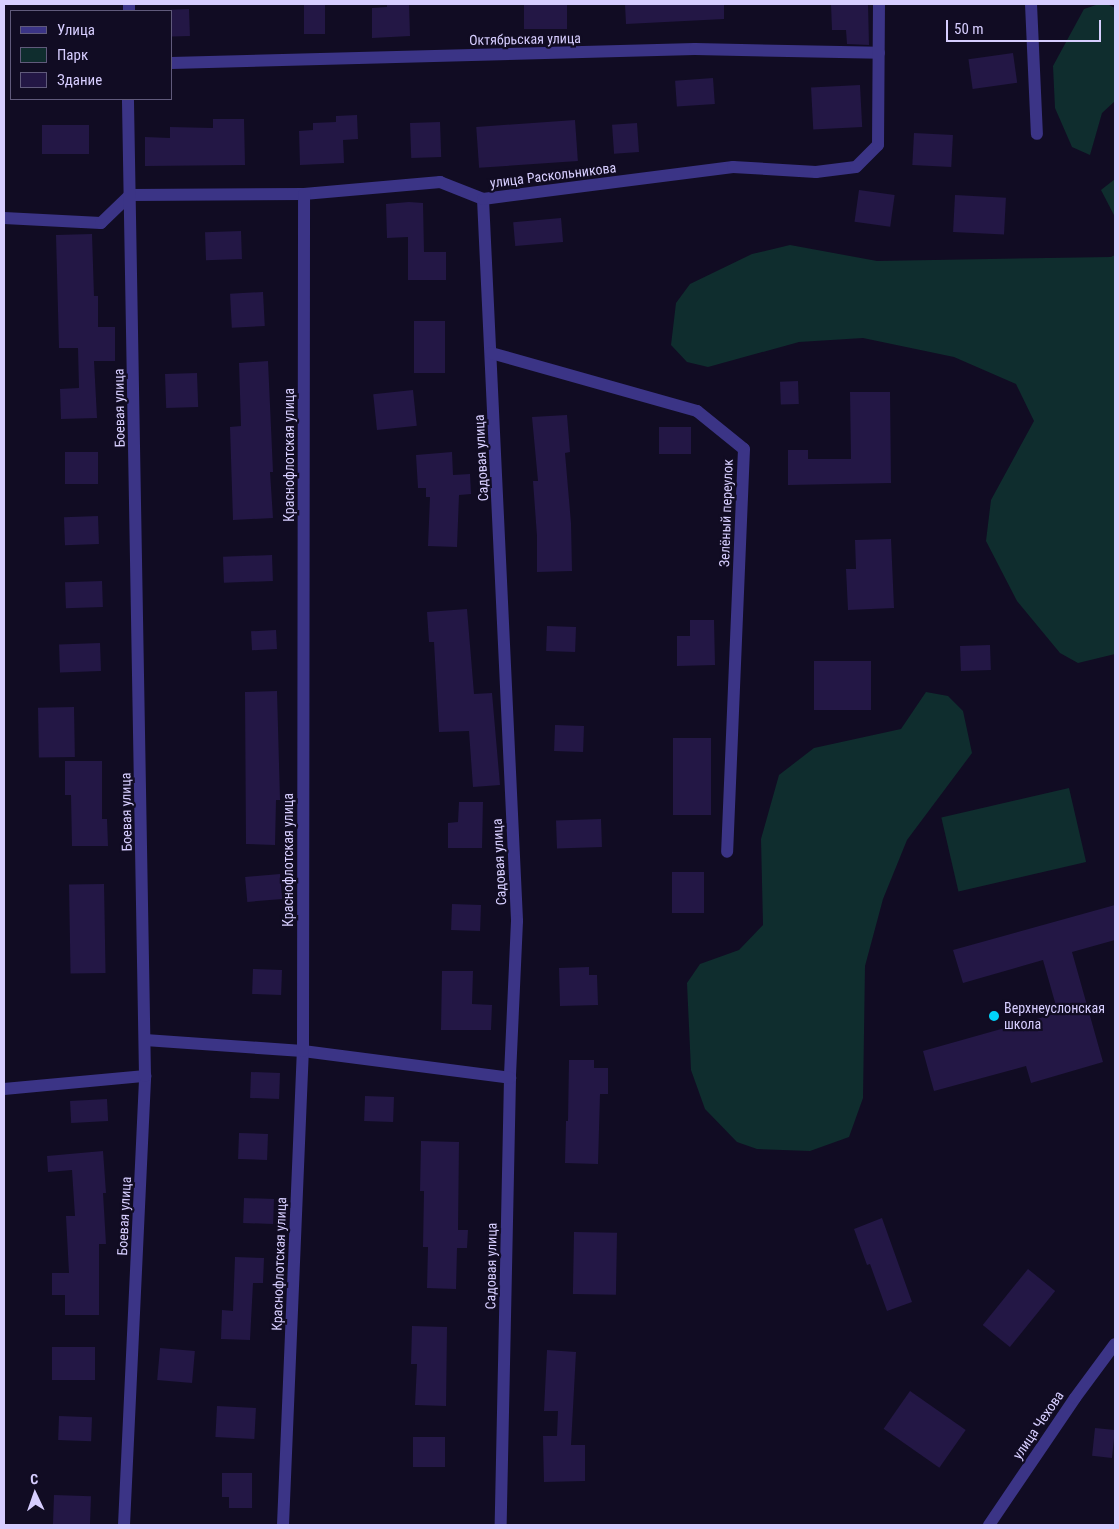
<!DOCTYPE html>
<html>
<head>
<meta charset="utf-8">
<style>
	body { margin:0 }
	#map { position:relative; width:1119px; height:1529px; overflow:hidden; background:#110c23; font-family:"Roboto Condensed",sans-serif }
	div>[style] { position:absolute }
	[style*='--x'] { left:calc(var(--x)*1px); top:calc(var(--y)*1px); width:calc(var(--w)*1px); rotate:calc(var(--a)*1deg) }
	.green>* { inset:0; background:#0f2d2e; transform-origin:0 0 }
	.building>* { inset:0; background:#231745; transform-origin:0 0 }
	.minor>* { height:12px; margin:-6px; padding:0 6px; transform-origin:6px; border-radius:6px; background:#3b3486 }
	.dots>* { width:14px; height:14px; translate:-50% -50%; box-sizing:border-box; border:2px solid #110c23; border-radius:50% }
	span { translate:-50% -50%; white-space:nowrap; text-align:center; line-height:1.15; -webkit-text-stroke:4.5px #110c23; paint-order:stroke }
	.street-label { font-size:14px; color:#d7ceff }
	.poi-label { font-size:14px; color:#d7ceff }
	.left { translate:0 -50%; text-align:left }
	.frame { position:absolute; inset:0; border:5px solid #d7ceff; pointer-events:none }
	.legend { position:absolute; left:10px; top:10px; width:162px; height:90px; box-sizing:border-box; background:#110c23; border:1px solid #605a7b; margin:0; padding:6px 9px; list-style:none; font-size:15px; color:#d7ceff }
	.legend li { display:flex; align-items:center; gap:10px; height:25px }
	.legend b { width:25px; border:1px solid #605a7b }
	.north { position:absolute; left:10px; top:1469px; width:50px; height:50px; -webkit-text-stroke:4px #110c23; paint-order:stroke; rotate:357deg; font-size:14px; font-weight:700; line-height:20px; text-align:center; color:#d7ceff }
	.north::after { content:''; display:block; margin:auto; width:18px; height:22px; background:#d7ceff; clip-path:polygon(50% 0,100% 100%,50% 72%,0 100%) }
	.scale { position:absolute; left:946px; top:20px; width:155px; height:22px; box-sizing:border-box; border:2px solid #d7ceff; border-top:0; padding-left:6px; font-size:15px; line-height:18px; white-space:nowrap; color:#d7ceff; -webkit-text-stroke:4px #110c23; paint-order:stroke }
</style>
</head>
<body>
<div id="map">
	<div class="green">
		<i style="clip-path:polygon(1099px 4px,1107px 4px,1115px 8px,1115px 101px,1102px 113px,1090px 155px,1072px 147px,1055px 108px,1053px 66px,1084px 9px)"></i>
		<i style="clip-path:polygon(1115px 179px,1115px 217px,1101px 190px)"></i>
		<i style="clip-path:polygon(790px 245px,877px 261px,1111px 257px,1115px 255px,1115px 654px,1078px 663px,1060px 653px,1017px 601px,986px 541px,991px 500px,1034px 421px,1016px 384px,954px 357px,863px 338px,799px 342px,708px 367px,687px 362px,671px 345px,676px 303px,690px 284px,752px 254px)"></i>
		<i style="clip-path:polygon(926px 692px,948px 696px,963px 711px,972px 753px,907px 840px,883px 899px,865px 966px,863px 1098px,849px 1137px,810px 1151px,757px 1149px,737px 1142px,705px 1109px,691px 1070px,687px 983px,700px 964px,739px 950px,763px 925px,761px 839px,779px 775px,814px 748px,901px 729px)"></i>
		<i style="left:1069px;top:788px;width:76px;height:131px;rotate:77deg"></i>
	</div>
	<div class="building">
		<i style="left:304px;top:4px;width:21px;height:30px"></i>
		<i style="clip-path:polygon(387px 4px,409px 4px,410px 36px,372px 38px,372px 8px,387px 7px)"></i>
		<i style="left:524px;top:4px;width:43px;height:25px"></i>
		<i style="clip-path:polygon(625px 4px,724px 4px,724px 19px,626px 24px)"></i>
		<i style="clip-path:polygon(831px 4px,868px 4px,869px 45px,847px 44px,846px 30px,832px 30px)"></i>
		<i style="left:189px;top:9px;width:27px;height:18px;rotate:88deg"></i>
		<i style="left:1013px;top:53px;width:30px;height:45px;rotate:82deg"></i>
		<i style="left:713px;top:78px;width:26px;height:38px;rotate:86deg"></i>
		<i style="left:860px;top:85px;width:42px;height:49px;rotate:87deg"></i>
		<i style="clip-path:polygon(357px 115px,358px 139px,343px 140px,344px 163px,300px 165px,299px 131px,313px 130px,313px 123px,336px 122px,336px 116px)"></i>
		<i style="clip-path:polygon(213px 119px,244px 119px,245px 165px,145px 166px,145px 137px,170px 138px,170px 127px,213px 128px)"></i>
		<i style="left:575px;top:120px;width:41px;height:99px;rotate:86deg"></i>
		<i style="left:440px;top:122px;width:35px;height:30px;rotate:88deg"></i>
		<i style="left:637px;top:123px;width:29px;height:25px;rotate:86deg"></i>
		<i style="left:89px;top:125px;width:29px;height:47px;rotate:90deg"></i>
		<i style="left:914px;top:133px;width:39px;height:32px;rotate:3deg"></i>
		<i style="left:859px;top:190px;width:36px;height:32px;rotate:8deg"></i>
		<i style="left:955px;top:195px;width:51px;height:37px;rotate:3deg"></i>
		<i style="clip-path:polygon(409px 202px,423px 203px,424px 252px,446px 252px,446px 280px,408px 280px,408px 237px,387px 238px,386px 204px)"></i>
		<i style="left:561px;top:218px;width:24px;height:48px;rotate:85deg"></i>
		<i style="left:241px;top:231px;width:28px;height:36px;rotate:88deg"></i>
		<i style="clip-path:polygon(92px 234px,94px 296px,98px 296px,98px 327px,115px 327px,115px 361px,94px 361px,97px 418px,61px 419px,60px 389px,79px 388px,78px 348px,59px 348px,56px 235px)"></i>
		<i style="left:263px;top:292px;width:34px;height:33px;rotate:87deg"></i>
		<i style="left:414px;top:321px;width:31px;height:52px"></i>
		<i style="clip-path:polygon(268px 361px,273px 472px,270px 472px,273px 518px,233px 520px,230px 427px,241px 426px,239px 363px)"></i>
		<i style="left:197px;top:373px;width:34px;height:32px;rotate:88deg"></i>
		<i style="left:798px;top:381px;width:23px;height:18px;rotate:88deg"></i>
		<i style="left:413px;top:390px;width:36px;height:40px;rotate:84deg"></i>
		<i style="clip-path:polygon(850px 392px,890px 392px,891px 483px,788px 485px,788px 450px,808px 450px,808px 459px,851px 459px)"></i>
		<i style="clip-path:polygon(567px 415px,570px 452px,565px 453px,571px 523px,572px 571px,537px 572px,537px 536px,533px 481px,538px 481px,532px 417px)"></i>
		<i style="left:659px;top:427px;width:32px;height:27px"></i>
		<i style="left:98px;top:452px;width:32px;height:33px;rotate:90deg"></i>
		<i style="clip-path:polygon(452px 452px,453px 475px,470px 474px,471px 494px,459px 495px,457px 547px,428px 546px,430px 497px,426px 497px,426px 488px,418px 488px,416px 455px)"></i>
		<i style="left:98px;top:516px;width:28px;height:34px;rotate:88deg"></i>
		<i style="clip-path:polygon(891px 539px,894px 608px,848px 610px,846px 569px,856px 569px,855px 540px)"></i>
		<i style="left:272px;top:555px;width:26px;height:49px;rotate:88deg"></i>
		<i style="left:102px;top:581px;width:26px;height:37px;rotate:88deg"></i>
		<i style="clip-path:polygon(467px 609px,474px 694px,492px 693px,500px 785px,473px 787px,469px 731px,439px 732px,434px 642px,429px 642px,427px 612px)"></i>
		<i style="clip-path:polygon(690px 620px,714px 620px,715px 665px,677px 666px,677px 636px,690px 636px)"></i>
		<i style="left:547px;top:626px;width:29px;height:25px;rotate:2deg"></i>
		<i style="left:276px;top:630px;width:19px;height:25px;rotate:87deg"></i>
		<i style="left:100px;top:643px;width:28px;height:41px;rotate:88deg"></i>
		<i style="left:990px;top:645px;width:25px;height:30px;rotate:88deg"></i>
		<i style="left:814px;top:661px;width:57px;height:49px"></i>
		<i style="clip-path:polygon(277px 691px,280px 800px,276px 800px,275px 845px,246px 844px,245px 692px)"></i>
		<i style="left:74px;top:707px;width:50px;height:36px;rotate:89deg"></i>
		<i style="left:555px;top:725px;width:29px;height:26px;rotate:2deg"></i>
		<i style="left:673px;top:738px;width:38px;height:77px"></i>
		<i style="clip-path:polygon(65px 761px,102px 761px,102px 819px,107px 819px,108px 846px,72px 846px,71px 795px,65px 795px)"></i>
		<i style="clip-path:polygon(459px 802px,483px 802px,482px 848px,448px 848px,448px 823px,458px 822px)"></i>
		<i style="left:601px;top:819px;width:28px;height:45px;rotate:88deg"></i>
		<i style="left:672px;top:872px;width:32px;height:41px"></i>
		<i style="left:280px;top:874px;width:25px;height:35px;rotate:85deg"></i>
		<i style="left:104px;top:884px;width:89px;height:35px;rotate:89deg"></i>
		<i style="left:452px;top:904px;width:29px;height:26px;rotate:2deg"></i>
		<i style="clip-path:polygon(1115px 905px,1115px 940px,1072px 952px,1103px 1062px,1031px 1083px,1026px 1066px,934px 1091px,923px 1051px,1058px 1013px,1043px 960px,963px 983px,953px 950px)"></i>
		<i style="clip-path:polygon(589px 967px,589px 975px,597px 975px,598px 1005px,560px 1006px,559px 968px)"></i>
		<i style="left:253px;top:969px;width:29px;height:25px;rotate:2deg"></i>
		<i style="clip-path:polygon(442px 971px,473px 971px,472px 1004px,492px 1005px,491px 1030px,441px 1030px)"></i>
		<i style="clip-path:polygon(569px 1060px,594px 1060px,594px 1068px,608px 1068px,608px 1094px,600px 1094px,598px 1164px,565px 1163px,566px 1121px,568px 1121px)"></i>
		<i style="left:251px;top:1072px;width:29px;height:26px;rotate:2deg"></i>
		<i style="left:365px;top:1096px;width:29px;height:25px;rotate:2deg"></i>
		<i style="left:107px;top:1099px;width:22px;height:37px;rotate:87deg"></i>
		<i style="left:239px;top:1133px;width:29px;height:26px;rotate:2deg"></i>
		<i style="clip-path:polygon(421px 1141px,459px 1142px,458px 1230px,468px 1230px,467px 1248px,457px 1248px,456px 1289px,427px 1288px,428px 1247px,423px 1247px,424px 1191px,420px 1191px)"></i>
		<i style="clip-path:polygon(103px 1151px,106px 1193px,103px 1193px,106px 1244px,99px 1244px,99px 1315px,65px 1315px,65px 1295px,52px 1295px,52px 1273px,69px 1273px,66px 1216px,75px 1216px,72px 1170px,48px 1172px,47px 1156px)"></i>
		<i style="left:244px;top:1198px;width:30px;height:25px;rotate:2deg"></i>
		<i style="clip-path:polygon(882px 1218px,912px 1302px,887px 1311px,870px 1264px,867px 1265px,854px 1229px)"></i>
		<i style="left:574px;top:1232px;width:43px;height:62px;rotate:1deg"></i>
		<i style="clip-path:polygon(235px 1257px,264px 1258px,263px 1283px,253px 1283px,250px 1340px,221px 1339px,222px 1310px,233px 1311px)"></i>
		<i style="left:1028px;top:1269px;width:35px;height:72px;rotate:39deg"></i>
		<i style="clip-path:polygon(412px 1326px,447px 1327px,446px 1406px,415px 1405px,417px 1364px,411px 1364px)"></i>
		<i style="left:52px;top:1347px;width:43px;height:33px"></i>
		<i style="left:160px;top:1348px;width:35px;height:32px;rotate:5deg"></i>
		<i style="clip-path:polygon(547px 1350px,576px 1352px,571px 1445px,585px 1445px,585px 1481px,544px 1482px,543px 1436px,557px 1436px,558px 1411px,544px 1411px)"></i>
		<i style="left:910px;top:1391px;width:68px;height:46px;rotate:35deg"></i>
		<i style="left:217px;top:1406px;width:39px;height:31px;rotate:3deg"></i>
		<i style="left:59px;top:1416px;width:33px;height:24px;rotate:2deg"></i>
		<i style="left:1095px;top:1428px;width:20px;height:28px;rotate:6deg"></i>
		<i style="left:445px;top:1437px;width:30px;height:32px;rotate:90deg"></i>
		<i style="clip-path:polygon(222px 1473px,252px 1473px,252px 1508px,229px 1508px,229px 1497px,222px 1497px)"></i>
		<i style="left:54px;top:1495px;width:37px;height:30px;rotate:2deg"></i>
	</div>
	<div class="minor">
		<i style="--x:1031;--y:4;--w:130;--a:87.4"></i>
		<i style="--x:129;--y:11;--w:7;--a:-90"></i>
		<i style="--x:171;--y:63;--w:524;--a:-1.53"></i>
		<i style="--x:695;--y:49;--w:184;--a:1.2"></i>
		<i style="--x:483;--y:199;--w:723;--a:87.3"></i>
		<i style="--x:517;--y:921;--w:157;--a:92.6"></i>
		<i style="--x:510;--y:1078;--w:447;--a:91.2"></i>
		<i style="--x:4;--y:218;--w:97;--a:3"></i>
		<i style="--x:101;--y:223;--w:40;--a:-44"></i>
		<i style="--x:130;--y:195;--w:174;--a:-0.3"></i>
		<i style="--x:304;--y:194;--w:137;--a:-5"></i>
		<i style="--x:440;--y:182;--w:46;--a:21.6"></i>
		<i style="--x:483;--y:199;--w:252;--a:-7.3"></i>
		<i style="--x:733;--y:167;--w:83;--a:3.4"></i>
		<i style="--x:816;--y:172;--w:40;--a:-7.1"></i>
		<i style="--x:856;--y:167;--w:31;--a:-45"></i>
		<i style="--x:878;--y:145;--w:141;--a:-89.6"></i>
		<i style="--x:491;--y:353;--w:214;--a:15.7"></i>
		<i style="--x:697;--y:411;--w:60;--a:39"></i>
		<i style="--x:744;--y:449;--w:403;--a:92.4"></i>
		<i style="--x:145;--y:1040;--w:158;--a:4"></i>
		<i style="--x:303;--y:1051;--w:209;--a:7.4"></i>
		<i style="--x:4;--y:1089;--w:142;--a:-5.3"></i>
		<i style="--x:124;--y:1525;--w:449;--a:-87.3"></i>
		<i style="--x:145;--y:1076;--w:977;--a:-91"></i>
		<i style="--x:283;--y:1525;--w:474;--a:-87.6"></i>
		<i style="--x:303;--y:1051;--w:857;--a:-89.93"></i>
		<i style="--x:989;--y:1525;--w:153;--a:-55.9"></i>
		<i style="--x:1075;--y:1398;--w:67;--a:-53.5"></i>
	</div>
	<div class="dots">
		<i style="left:994px;top:1016px;background:#00d3f9"></i>
	</div>
	<div class="street-label">
		<span style="left:525px;top:39px;rotate:-1deg">Октябрьская улица</span>
		<span style="left:553px;top:175px;rotate:-7deg">улица Раскольникова</span>
		<span style="left:119px;top:408px;rotate:-91deg">Боевая улица</span>
		<span style="left:289px;top:455px;rotate:-90deg">Краснофлотская улица</span>
		<span style="left:481px;top:458px;rotate:-93deg">Садовая улица</span>
		<span style="left:726px;top:513px;rotate:-88deg">Зелёный переулок</span>
		<span style="left:126px;top:812px;rotate:-91deg">Боевая улица</span>
		<span style="left:288px;top:860px;rotate:-90deg">Краснофлотская улица</span>
		<span style="left:499px;top:862px;rotate:-93deg">Садовая улица</span>
		<span style="left:124px;top:1216px;rotate:-87deg">Боевая улица</span>
		<span style="left:279px;top:1264px;rotate:-88deg">Краснофлотская улица</span>
		<span style="left:491px;top:1266px;rotate:-89deg">Садовая улица</span>
		<span style="left:1038px;top:1425px;rotate:-56deg">улица Чехова</span>
	</div>
	<div class="poi-label">
		<span class="left" style="left:1004px;top:1016px">Верхнеуслонская<br>школа</span>
	</div>
	<div class="frame"></div>
	<ul class="legend">
	<li><b style="height:6px;background:#3b3486"></b>Улица</li>
	<li><b style="height:14px;background:#0f2d2e"></b>Парк</li>
	<li><b style="height:14px;background:#231745"></b>Здание</li>
	</ul>
	<div class="north">С</div>
	<div class="scale">50 m</div>
</div>
</body>
</html>
